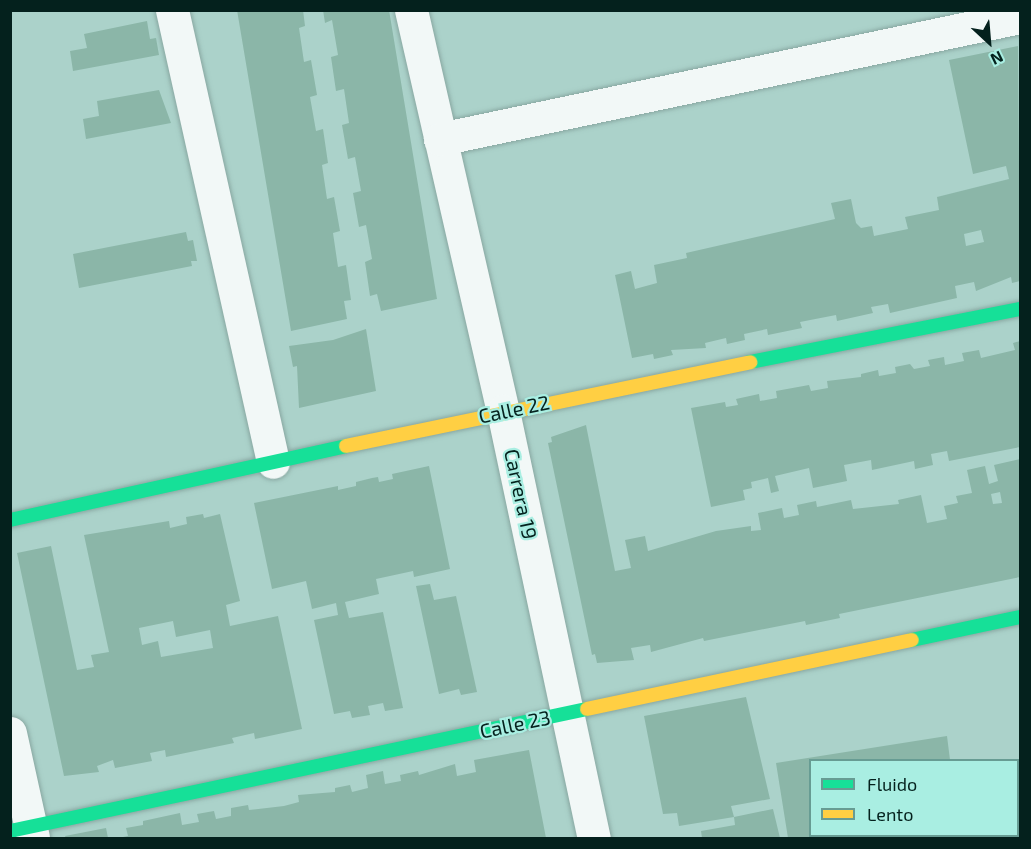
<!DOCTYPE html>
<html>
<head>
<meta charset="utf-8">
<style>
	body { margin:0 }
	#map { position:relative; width:1031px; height:849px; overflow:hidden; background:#abd2ca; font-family:"Exo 2",sans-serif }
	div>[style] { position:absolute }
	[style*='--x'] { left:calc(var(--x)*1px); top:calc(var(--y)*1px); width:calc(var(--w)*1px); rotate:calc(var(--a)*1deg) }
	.building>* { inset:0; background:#8bb6a8 }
	.roads { filter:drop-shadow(0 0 2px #88a7a1) drop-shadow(0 0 2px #88a7a1) }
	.street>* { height:33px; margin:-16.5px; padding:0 16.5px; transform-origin:16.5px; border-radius:16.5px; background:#f2f8f7 }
	.fast>* { height:14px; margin:-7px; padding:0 7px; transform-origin:7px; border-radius:7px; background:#16e098 }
	.slow>* { height:14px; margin:-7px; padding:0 7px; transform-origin:7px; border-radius:7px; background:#ffcf43 }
	span { translate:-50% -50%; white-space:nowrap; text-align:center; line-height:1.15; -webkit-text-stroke:4.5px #a9eee2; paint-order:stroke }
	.street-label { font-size:20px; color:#04211d }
	.frame { position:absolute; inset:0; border:12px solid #04211d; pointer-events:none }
	.legend { position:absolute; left:809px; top:759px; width:210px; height:78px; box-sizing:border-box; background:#a9eee2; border:2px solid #679c93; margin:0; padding:8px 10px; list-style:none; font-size:18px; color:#04211d }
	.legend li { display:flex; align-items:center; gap:12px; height:30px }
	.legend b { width:30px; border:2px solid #679c93 }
	.north { position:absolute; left:959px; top:12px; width:60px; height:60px; -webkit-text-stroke:4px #a9eee2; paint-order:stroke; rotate:154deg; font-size:16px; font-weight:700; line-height:24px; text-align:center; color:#04211d }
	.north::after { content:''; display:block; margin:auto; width:21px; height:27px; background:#04211d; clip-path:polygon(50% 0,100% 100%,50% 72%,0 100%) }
</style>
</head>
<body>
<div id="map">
	<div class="building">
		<i style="clip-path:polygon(237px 10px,303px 10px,305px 26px,299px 28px,304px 62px,311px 60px,317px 95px,310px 97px,316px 131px,323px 129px,328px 163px,322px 165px,327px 199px,334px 197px,340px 231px,333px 233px,338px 267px,346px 265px,351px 300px,344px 301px,347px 319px,291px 331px)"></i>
		<i style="clip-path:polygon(323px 10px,389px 10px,437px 299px,381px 311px,377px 294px,370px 296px,365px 262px,372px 259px,366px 225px,359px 227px,353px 193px,361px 191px,355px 157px,348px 159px,342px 125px,349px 123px,344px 89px,336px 91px,331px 57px,338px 55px,332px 20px,325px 23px)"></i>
		<i style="clip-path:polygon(147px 21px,150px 39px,156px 38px,159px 55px,73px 71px,70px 51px,87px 48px,84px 34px)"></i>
		<i style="clip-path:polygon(evenodd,1018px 46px,1020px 281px,1012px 283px,1011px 277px,976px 291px,974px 282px,955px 286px,957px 298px,890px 313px,888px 304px,871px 307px,873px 313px,837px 321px,836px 315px,800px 322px,802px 328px,768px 335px,767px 329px,744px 334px,745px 340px,727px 344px,726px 338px,705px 343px,706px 348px,671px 350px,673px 355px,654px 359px,653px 354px,632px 358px,615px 275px,631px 271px,635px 289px,657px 283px,654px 265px,687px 258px,686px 253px,835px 219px,831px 203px,851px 199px,856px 223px,861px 228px,872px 226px,874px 236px,908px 229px,905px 217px,939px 210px,937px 197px,1009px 179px,1006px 166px,973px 174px,949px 60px,1018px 46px,981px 230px,984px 242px,966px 246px,964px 234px,981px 230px)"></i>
		<i style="clip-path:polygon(159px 90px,171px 123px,86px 139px,83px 119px,99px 116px,97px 101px)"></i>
		<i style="clip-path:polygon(186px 232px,188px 241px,193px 240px,197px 261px,191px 261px,192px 266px,79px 288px,73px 254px)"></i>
		<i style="clip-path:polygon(366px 329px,376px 391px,299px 408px,297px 366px,293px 367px,289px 346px,333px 340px)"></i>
		<i style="clip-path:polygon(1020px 341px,1020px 447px,949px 461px,947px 451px,931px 454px,933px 465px,915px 469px,914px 461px,872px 470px,871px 460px,844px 465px,847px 481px,813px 488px,809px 468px,775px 476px,779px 491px,771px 493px,768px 478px,751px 482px,752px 488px,743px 490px,745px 500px,711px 507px,691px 408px,725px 402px,726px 407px,738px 405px,736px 399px,759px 394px,760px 401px,777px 398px,776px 391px,809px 385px,811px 391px,828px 388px,827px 381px,861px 377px,861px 374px,878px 370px,879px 376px,896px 373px,895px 367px,910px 364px,914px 369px,930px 366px,928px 360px,944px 357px,945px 365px,964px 361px,962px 353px,979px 350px,981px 358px,1015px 350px,1013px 343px)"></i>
		<i style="clip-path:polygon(evenodd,586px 425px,615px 571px,631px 568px,625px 540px,645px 536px,648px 551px,716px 531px,751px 526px,751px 531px,761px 530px,758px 513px,782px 508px,784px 518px,799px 515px,797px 505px,816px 501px,817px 507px,851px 500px,853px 509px,899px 504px,898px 500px,921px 495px,927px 523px,947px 519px,944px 506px,958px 503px,956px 496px,972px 493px,967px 470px,985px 466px,989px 484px,998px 481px,994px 465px,1020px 459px,1020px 577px,839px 614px,840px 618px,806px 625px,805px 621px,704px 641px,703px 638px,651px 652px,650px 645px,631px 648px,634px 660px,597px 663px,595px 654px,592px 655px,548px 443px,552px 442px,551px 437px,586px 425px,1000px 492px,1002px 503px,993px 504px,991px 494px,1000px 492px)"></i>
		<i style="clip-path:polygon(429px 466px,450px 569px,414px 577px,413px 571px,376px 579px,379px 594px,345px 602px,349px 618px,383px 612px,403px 708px,385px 711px,383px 703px,368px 706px,370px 715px,352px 718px,350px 711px,334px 714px,314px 620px,338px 615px,336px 603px,312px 609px,306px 581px,272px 589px,254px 503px,338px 486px,338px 490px,356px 486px,356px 482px,372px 478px,378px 477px,379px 482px,393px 479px,392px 474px)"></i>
		<i style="clip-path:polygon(evenodd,203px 514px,204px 518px,220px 514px,240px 601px,226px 605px,230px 626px,278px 616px,302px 729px,255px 739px,254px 733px,232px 738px,234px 743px,166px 757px,165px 750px,150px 753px,152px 761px,115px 768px,113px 760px,97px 766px,99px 772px,64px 776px,17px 553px,51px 546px,77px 670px,94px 667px,91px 655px,109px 652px,84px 535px,169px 521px,170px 528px,187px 524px,186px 517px,203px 514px,173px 621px,176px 637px,210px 630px,213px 648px,161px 657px,158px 641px,142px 645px,139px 628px,173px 621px)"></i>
		<i style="clip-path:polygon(430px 584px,434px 600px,456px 596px,477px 692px,461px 695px,459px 689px,439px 694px,416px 586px)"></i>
		<i style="clip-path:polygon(746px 697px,770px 799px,731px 806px,734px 817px,773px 809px,780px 838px,702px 838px,701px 831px,735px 825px,734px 817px,679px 826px,677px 813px,663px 814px,644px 716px)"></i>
		<i style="clip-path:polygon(947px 736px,950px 760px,810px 760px,810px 836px,963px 838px,788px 838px,776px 763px)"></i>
		<i style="clip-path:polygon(529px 750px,546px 838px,118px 838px,128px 836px,126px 828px,143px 825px,143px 821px,180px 813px,182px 825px,199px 822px,197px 814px,214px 811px,216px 819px,231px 816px,231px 808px,248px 805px,249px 810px,284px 806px,299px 802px,298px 795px,335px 792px,335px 788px,350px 785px,352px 792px,368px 788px,366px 775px,383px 771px,385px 784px,401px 781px,400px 775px,418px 771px,419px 775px,455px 764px,457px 776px,476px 772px,474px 760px)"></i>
		<i style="clip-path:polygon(106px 828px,108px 838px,66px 838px,65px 836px)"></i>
	</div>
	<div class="roads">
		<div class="street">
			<i style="--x:172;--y:10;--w:463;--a:77.4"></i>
			<i style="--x:411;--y:10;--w:411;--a:77.1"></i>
			<i style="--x:503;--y:411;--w:437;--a:78"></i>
			<i style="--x:440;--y:139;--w:593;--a:-11.88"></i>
			<i style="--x:10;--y:733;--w:107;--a:77.6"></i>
		</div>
		<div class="fast">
			<i style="--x:750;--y:362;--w:275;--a:-11.1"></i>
			<i style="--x:10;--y:520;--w:344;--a:-12.4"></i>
			<i style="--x:912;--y:640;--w:110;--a:-12"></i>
			<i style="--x:10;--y:831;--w:590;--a:-11.94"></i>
		</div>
		<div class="slow">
			<i style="--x:346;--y:446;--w:413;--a:-11.7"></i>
			<i style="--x:587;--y:709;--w:332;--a:-12"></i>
		</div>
	</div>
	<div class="street-label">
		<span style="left:514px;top:409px;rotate:-12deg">Calle 22</span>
		<span style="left:521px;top:494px;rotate:78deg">Carrera 19</span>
		<span style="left:515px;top:724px;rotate:-12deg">Calle 23</span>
	</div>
	<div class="frame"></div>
	<ul class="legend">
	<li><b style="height:8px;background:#16e098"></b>Fluido</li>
	<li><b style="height:8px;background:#ffcf43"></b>Lento</li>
	</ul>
	<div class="north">N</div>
</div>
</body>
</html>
